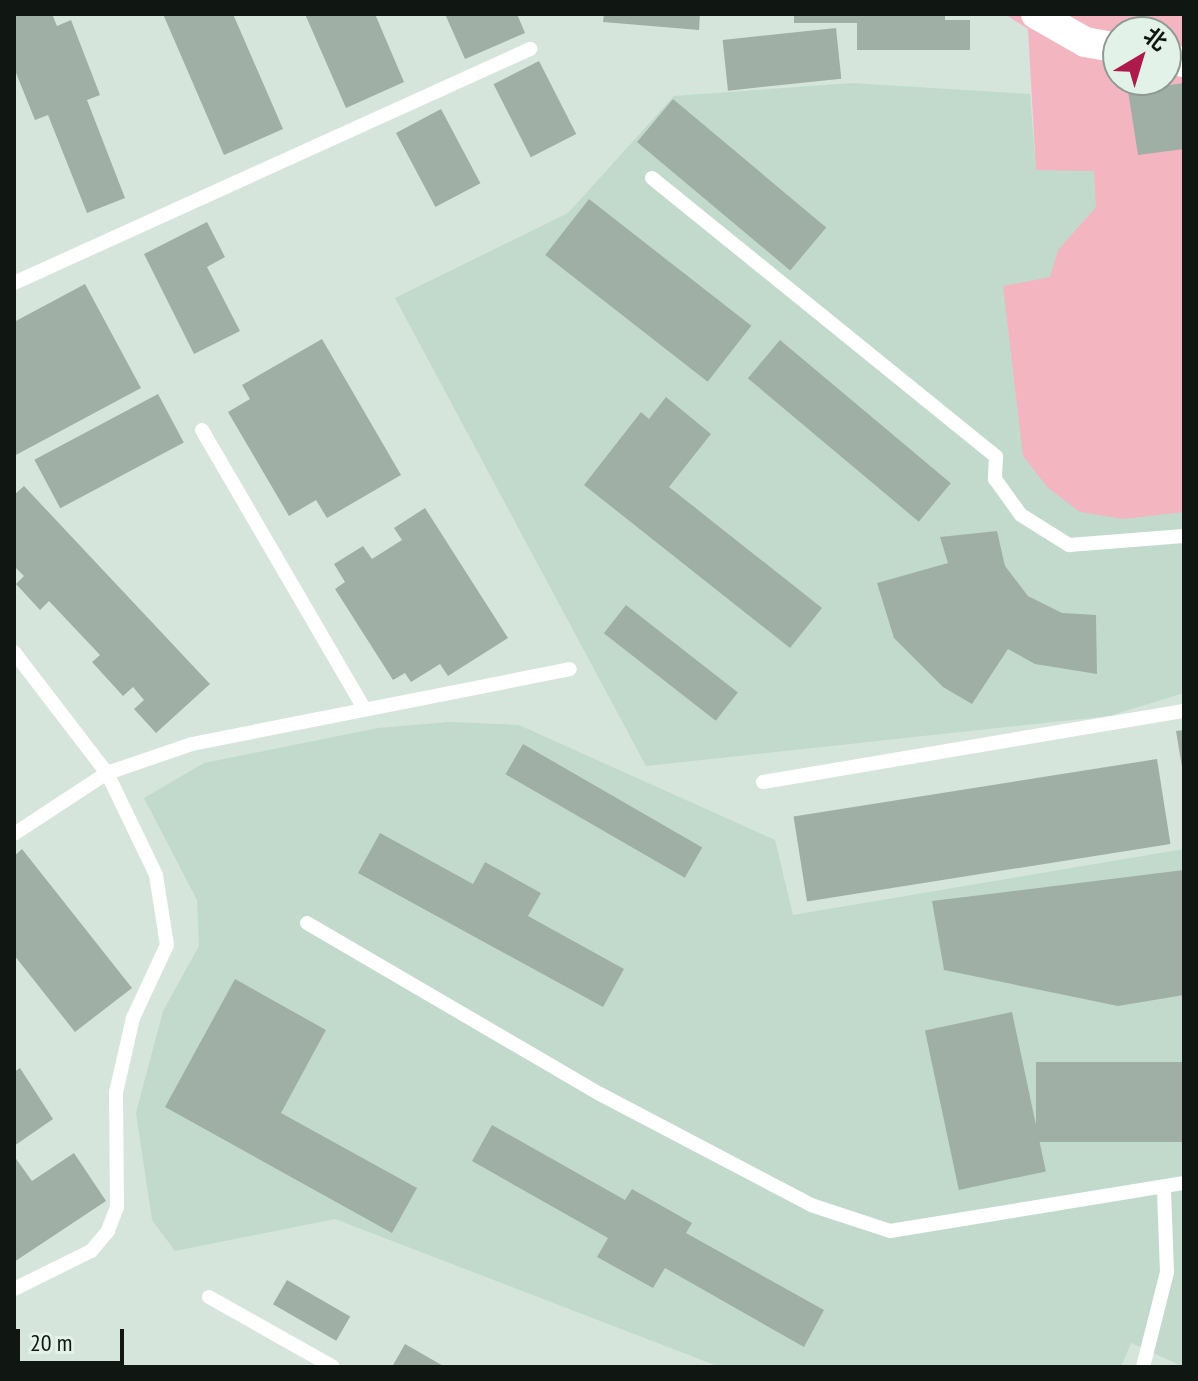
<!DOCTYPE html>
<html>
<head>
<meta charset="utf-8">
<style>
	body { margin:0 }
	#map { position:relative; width:1198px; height:1381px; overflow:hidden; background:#d5e5db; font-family:"PT Sans Narrow","Noto Sans SC",sans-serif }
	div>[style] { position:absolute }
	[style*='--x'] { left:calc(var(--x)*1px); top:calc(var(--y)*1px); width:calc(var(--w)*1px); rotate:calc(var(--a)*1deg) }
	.built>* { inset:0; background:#c2dacc }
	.green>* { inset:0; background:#f3b5bf }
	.building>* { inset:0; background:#a0afa6; transform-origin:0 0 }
	.service>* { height:14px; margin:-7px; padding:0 7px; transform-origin:7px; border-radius:7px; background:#fff }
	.minor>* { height:30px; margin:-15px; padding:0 15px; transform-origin:15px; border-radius:15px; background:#fff }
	span { translate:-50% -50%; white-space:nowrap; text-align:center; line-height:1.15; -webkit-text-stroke:6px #e2f2e8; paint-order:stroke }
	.frame { position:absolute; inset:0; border:16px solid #101612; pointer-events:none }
	.north { position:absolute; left:1102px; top:16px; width:80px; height:80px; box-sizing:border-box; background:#e2f2e8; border:2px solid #8e9a92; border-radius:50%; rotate:38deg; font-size:22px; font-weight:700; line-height:32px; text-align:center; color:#101612 }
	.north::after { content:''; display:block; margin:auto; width:28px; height:36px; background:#ad1a4b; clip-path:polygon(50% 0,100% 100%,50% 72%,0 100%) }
	.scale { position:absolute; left:16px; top:1329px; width:108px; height:36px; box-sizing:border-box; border:4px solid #101612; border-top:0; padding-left:10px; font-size:24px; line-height:28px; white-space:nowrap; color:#101612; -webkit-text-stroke:6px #e2f2e8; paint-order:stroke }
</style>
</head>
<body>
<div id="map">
	<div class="built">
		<i style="clip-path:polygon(852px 83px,1030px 94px,1036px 170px,1184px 158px,1184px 693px,1109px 716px,646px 766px,395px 298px,568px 213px,674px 96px)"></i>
		<i style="clip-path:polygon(449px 722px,519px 725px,775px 840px,793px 915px,1184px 849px,1184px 1367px,1131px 1343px,1121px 1367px,720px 1367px,335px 1219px,175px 1251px,152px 1220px,136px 1113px,163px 1011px,199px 946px,197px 900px,144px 798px,204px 763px,378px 728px)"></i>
	</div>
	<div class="green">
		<i style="clip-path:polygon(evenodd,1005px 14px,1184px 14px,1184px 512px,1124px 519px,1080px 512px,1048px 488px,1023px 456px,1003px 286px,1050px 277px,1058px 250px,1096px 207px,1094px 171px,1036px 170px,1028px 29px,1005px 14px,1118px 32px,1166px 32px,1166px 80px,1118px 80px,1118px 32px)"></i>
	</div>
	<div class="building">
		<i style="clip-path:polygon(14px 14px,52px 14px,57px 26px,71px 20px,100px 95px,87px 100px,125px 198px,87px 213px,48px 115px,35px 120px,14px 68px)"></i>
		<i style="clip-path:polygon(163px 14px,233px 14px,283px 129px,224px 155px)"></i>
		<i style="clip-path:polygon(305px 14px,375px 14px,404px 82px,346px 108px)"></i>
		<i style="clip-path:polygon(445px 14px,517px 14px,525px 33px,465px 59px)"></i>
		<i style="clip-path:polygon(604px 14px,700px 14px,699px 30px,603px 22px)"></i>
		<i style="clip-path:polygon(794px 14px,945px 14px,945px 20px,970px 20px,970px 50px,857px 50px,857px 23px,794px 23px)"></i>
		<i style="left:836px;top:28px;width:51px;height:114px;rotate:84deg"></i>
		<i style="left:539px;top:61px;width:82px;height:51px;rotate:63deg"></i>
		<i style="clip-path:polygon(1184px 83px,1184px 149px,1138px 155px,1128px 91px)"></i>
		<i style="left:673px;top:99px;width:200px;height:56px;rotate:40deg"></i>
		<i style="left:441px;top:109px;width:84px;height:51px;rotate:62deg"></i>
		<i style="left:589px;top:199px;width:206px;height:71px;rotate:38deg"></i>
		<i style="clip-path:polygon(207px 222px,225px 257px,207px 267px,240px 331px,194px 354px,144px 254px)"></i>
		<i style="clip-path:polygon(85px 284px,141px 388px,14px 456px,14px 322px)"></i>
		<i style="clip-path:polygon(322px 339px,401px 475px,327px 518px,316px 500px,289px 516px,228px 412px,250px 399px,242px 385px)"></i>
		<i style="left:780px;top:340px;width:223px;height:50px;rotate:40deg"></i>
		<i style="left:158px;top:394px;width:55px;height:140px;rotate:62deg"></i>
		<i style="clip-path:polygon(666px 397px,711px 434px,669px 487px,822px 608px,790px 648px,584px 485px,641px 412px,649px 419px)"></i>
		<i style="clip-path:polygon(24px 486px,210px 684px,156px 733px,134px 709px,144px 700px,133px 687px,123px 696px,92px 662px,100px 655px,49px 601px,40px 610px,16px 584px,24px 576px,14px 566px,14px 495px)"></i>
		<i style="clip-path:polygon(425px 508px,508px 638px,448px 676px,440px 664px,411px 682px,405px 673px,393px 680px,335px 589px,345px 582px,334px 564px,363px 546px,372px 559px,402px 540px,394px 528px)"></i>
		<i style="clip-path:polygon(997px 531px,1005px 566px,1028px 596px,1062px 613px,1096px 615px,1097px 674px,1035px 664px,1008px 649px,972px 704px,943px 687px,894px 638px,877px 583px,948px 563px,940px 537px)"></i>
		<i style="left:626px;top:605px;width:142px;height:36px;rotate:38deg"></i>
		<i style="clip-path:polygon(1184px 730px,1184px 767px,1182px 767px,1176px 731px)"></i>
		<i style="left:523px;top:744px;width:207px;height:35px;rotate:30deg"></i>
		<i style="left:1157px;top:759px;width:86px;height:368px;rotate:81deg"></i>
		<i style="clip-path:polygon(380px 833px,473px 884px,485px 862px,541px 893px,528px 916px,624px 969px,603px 1007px,358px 873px)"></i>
		<i style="clip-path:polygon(22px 849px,132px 988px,75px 1032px,14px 955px,14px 856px)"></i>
		<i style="clip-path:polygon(1184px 870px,1184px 995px,1118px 1006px,944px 970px,932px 901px)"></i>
		<i style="clip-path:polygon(235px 979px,326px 1030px,281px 1113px,417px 1188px,392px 1233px,165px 1107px)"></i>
		<i style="left:1012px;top:1012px;width:163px;height:89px;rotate:78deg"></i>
		<i style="left:1184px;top:1062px;width:80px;height:148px;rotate:90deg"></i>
		<i style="clip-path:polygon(20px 1068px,53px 1119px,14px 1146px,14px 1072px)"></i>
		<i style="clip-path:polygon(492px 1125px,625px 1200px,632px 1189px,692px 1223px,686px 1233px,824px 1310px,804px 1347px,665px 1268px,653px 1288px,597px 1257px,608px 1238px,472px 1161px)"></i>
		<i style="clip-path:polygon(74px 1153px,106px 1201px,14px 1262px,14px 1156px,32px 1181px)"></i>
		<i style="left:287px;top:1280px;width:73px;height:28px;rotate:30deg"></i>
		<i style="clip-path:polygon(405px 1344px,445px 1367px,392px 1367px)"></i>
	</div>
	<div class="service">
		<i style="--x:652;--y:178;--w:443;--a:39"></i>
		<i style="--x:996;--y:457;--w:22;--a:93"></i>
		<i style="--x:995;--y:479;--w:44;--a:54.2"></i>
		<i style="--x:1021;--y:515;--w:57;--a:32"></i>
		<i style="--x:1069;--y:545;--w:115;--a:-4.5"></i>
		<i style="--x:14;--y:283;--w:567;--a:-24.39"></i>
		<i style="--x:202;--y:430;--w:318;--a:59.8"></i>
		<i style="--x:14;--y:652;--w:153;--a:52.5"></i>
		<i style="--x:107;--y:773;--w:113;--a:64.3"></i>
		<i style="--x:156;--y:875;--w:71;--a:81.1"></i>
		<i style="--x:167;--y:945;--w:81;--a:115"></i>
		<i style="--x:133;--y:1018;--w:76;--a:102.9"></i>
		<i style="--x:116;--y:1092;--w:115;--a:89.5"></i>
		<i style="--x:117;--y:1207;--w:26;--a:111"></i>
		<i style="--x:108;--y:1231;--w:26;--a:130"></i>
		<i style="--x:91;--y:1251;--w:86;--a:153.7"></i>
		<i style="--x:763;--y:782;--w:427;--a:-9.6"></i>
		<i style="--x:14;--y:834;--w:111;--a:-33.3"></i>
		<i style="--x:107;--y:773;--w:90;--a:-18.8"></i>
		<i style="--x:192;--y:744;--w:385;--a:-11.2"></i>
		<i style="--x:307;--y:923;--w:339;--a:30.3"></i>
		<i style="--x:600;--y:1094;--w:238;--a:27.7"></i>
		<i style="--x:811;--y:1205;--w:83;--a:18.2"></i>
		<i style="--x:890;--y:1231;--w:298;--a:-9.3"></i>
		<i style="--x:209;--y:1297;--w:142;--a:29.4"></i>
		<i style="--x:1143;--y:1367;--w:98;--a:-75.8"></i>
		<i style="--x:1167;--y:1272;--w:83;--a:-92.1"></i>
	</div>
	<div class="minor">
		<i style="--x:1036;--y:14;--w:56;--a:29.7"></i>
		<i style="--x:1085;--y:42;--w:34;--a:10"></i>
		<i style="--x:1166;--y:58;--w:18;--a:13"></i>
	</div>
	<div class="frame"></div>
	<div class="north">北</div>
	<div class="scale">20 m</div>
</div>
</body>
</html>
